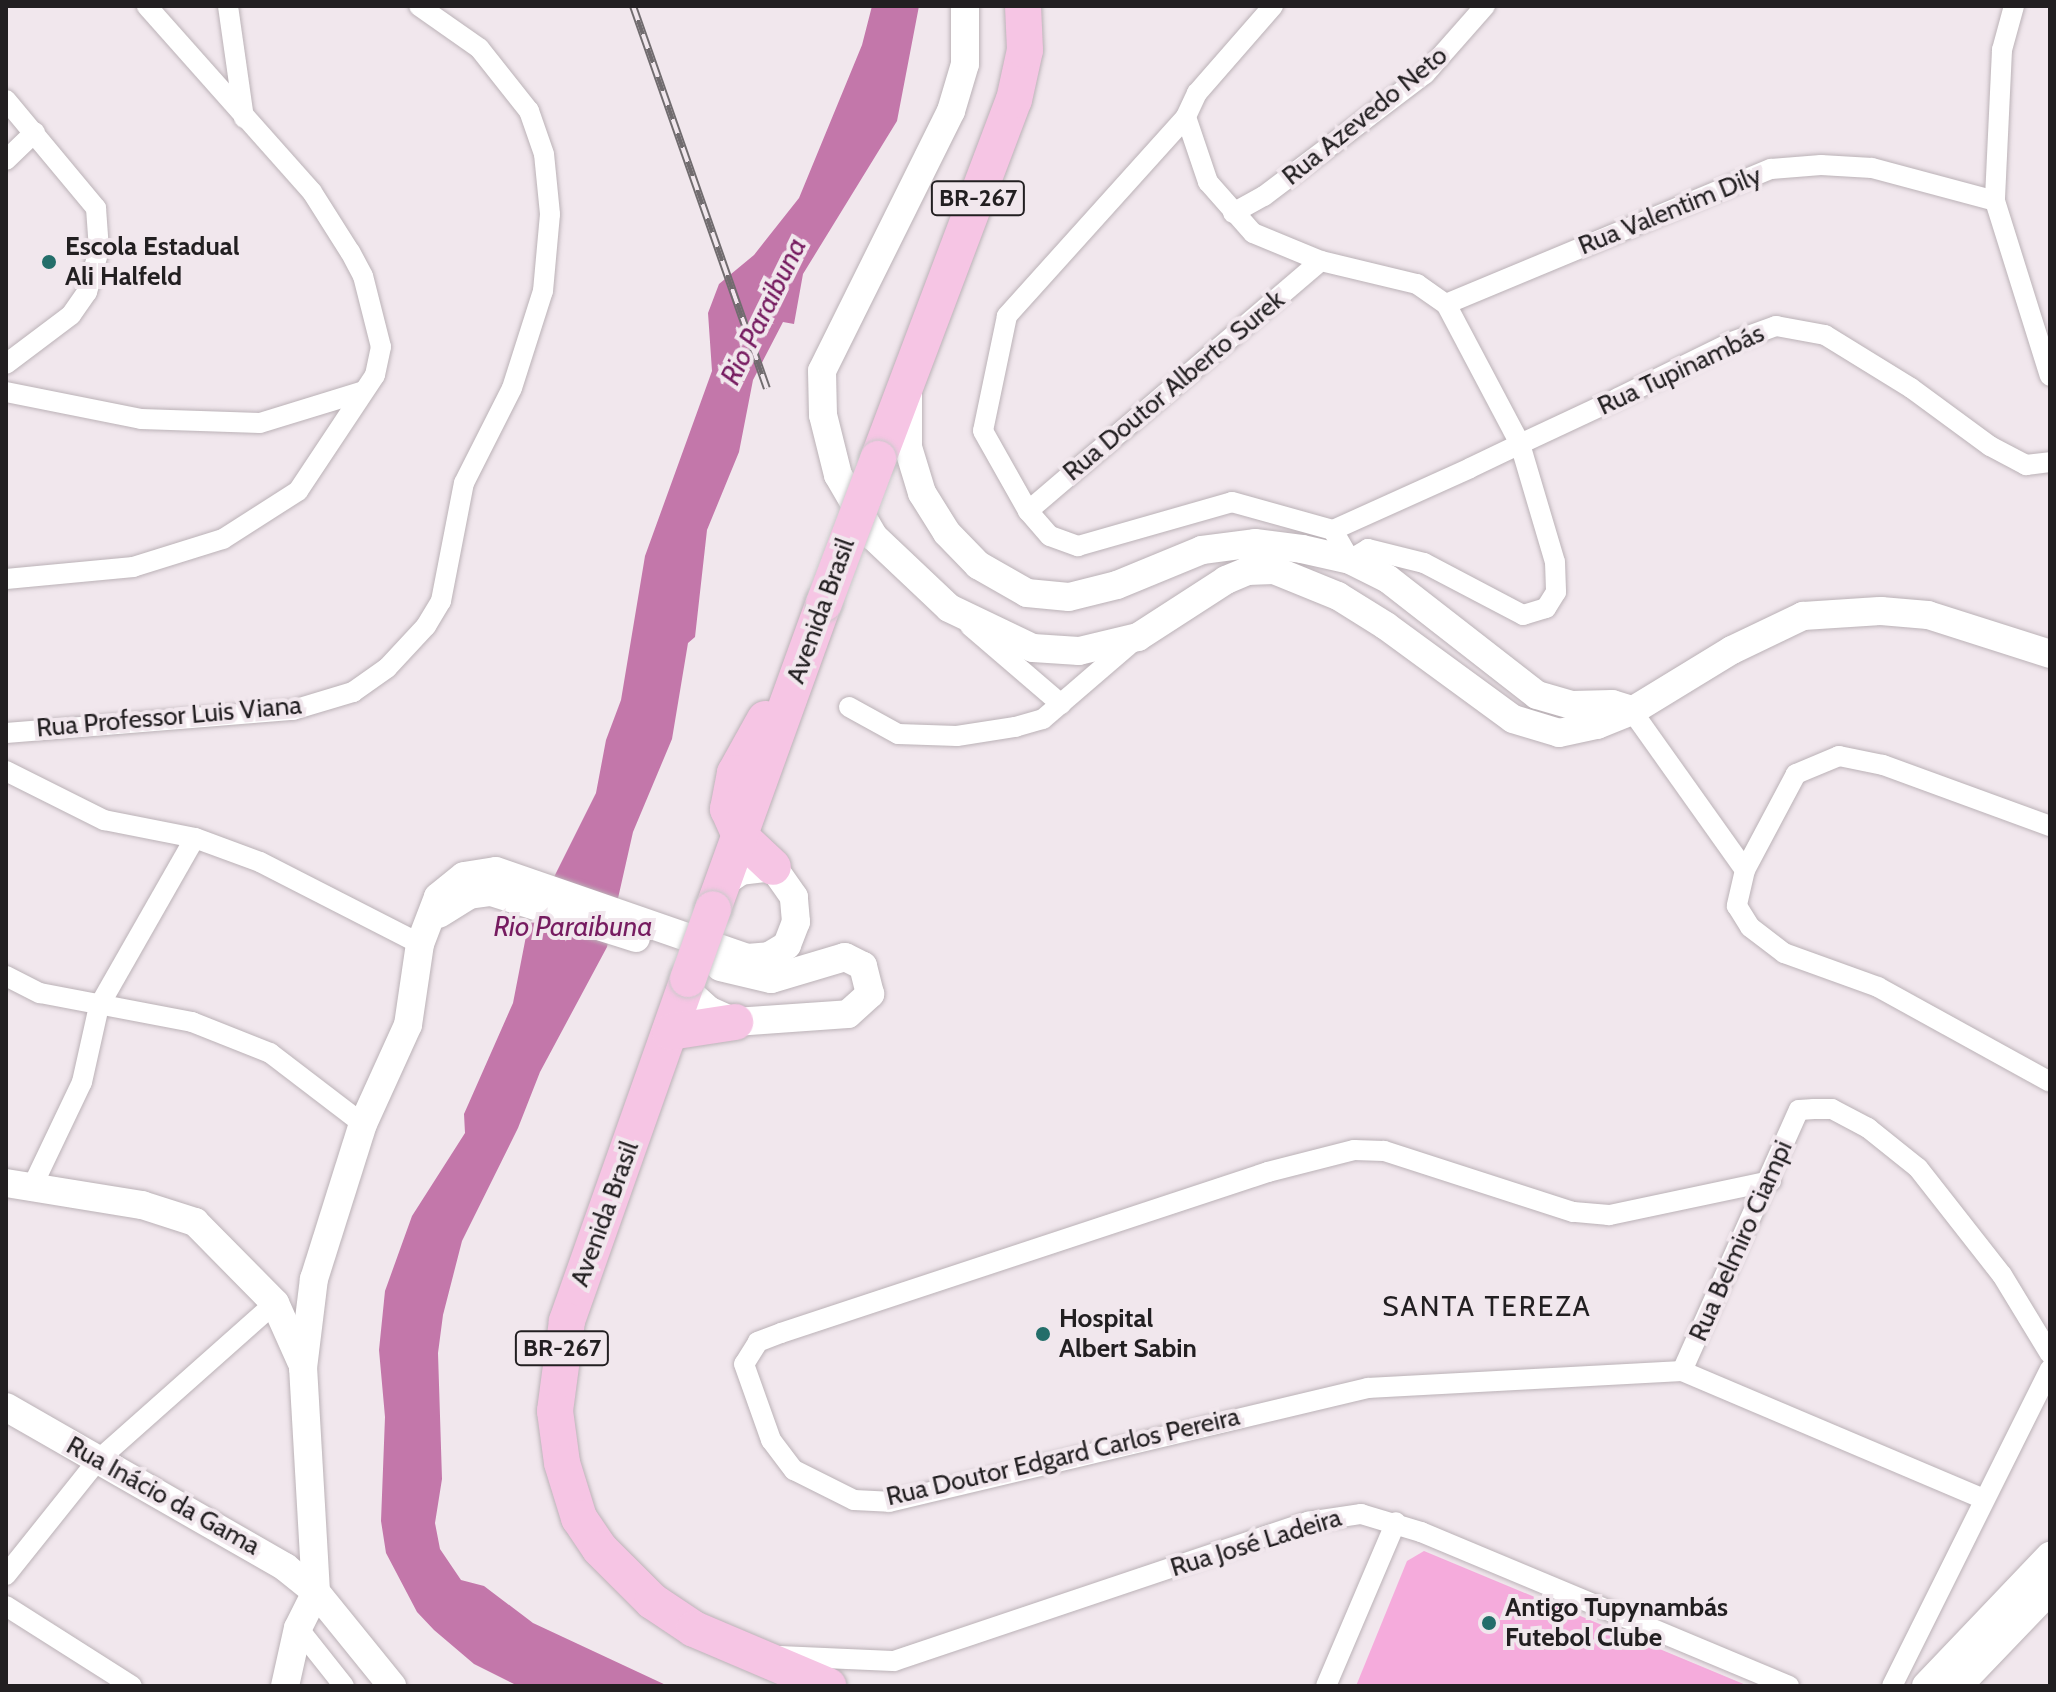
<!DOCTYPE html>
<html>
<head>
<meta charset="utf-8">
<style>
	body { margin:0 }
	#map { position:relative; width:2056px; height:1692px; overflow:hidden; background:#f1e7ed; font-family:Cabin,sans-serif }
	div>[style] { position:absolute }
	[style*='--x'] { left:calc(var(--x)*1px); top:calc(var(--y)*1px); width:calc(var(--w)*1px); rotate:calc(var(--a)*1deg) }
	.green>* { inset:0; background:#f5abdc }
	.water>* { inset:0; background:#c377aa }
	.roads { filter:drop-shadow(0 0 2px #bbb2b7) drop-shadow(0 0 2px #bbb2b7) }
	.street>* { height:20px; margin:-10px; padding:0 10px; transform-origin:10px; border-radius:10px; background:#fff }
	.secondary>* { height:28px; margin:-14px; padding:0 14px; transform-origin:14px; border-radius:14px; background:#fff }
	.highway>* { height:36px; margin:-18px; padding:0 18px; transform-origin:18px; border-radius:18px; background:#f6c5e4 }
	.rail>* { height:8px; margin-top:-4px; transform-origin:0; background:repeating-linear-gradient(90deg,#f1e7ed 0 15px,#716c6f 0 30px); box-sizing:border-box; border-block:2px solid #716c6f }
	.bridges { filter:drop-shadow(0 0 2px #cac9ca) drop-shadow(0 0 2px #cac9ca) }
	.highway-bridge>* { height:36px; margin:-18px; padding:0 18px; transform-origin:18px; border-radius:18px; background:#f6c5e4 }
	.dots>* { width:22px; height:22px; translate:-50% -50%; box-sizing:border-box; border:4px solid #f1e7ed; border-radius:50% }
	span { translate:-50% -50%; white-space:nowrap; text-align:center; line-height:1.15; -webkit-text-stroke:8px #f1e7ed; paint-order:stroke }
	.shield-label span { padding:2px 6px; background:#f1e7ed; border:2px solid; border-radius:6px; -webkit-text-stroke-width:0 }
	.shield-label { font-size:24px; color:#221f21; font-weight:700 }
	.street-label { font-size:26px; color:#221f21 }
	.poi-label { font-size:26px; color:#221f21; font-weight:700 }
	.left { translate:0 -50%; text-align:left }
	.water-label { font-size:28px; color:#761b60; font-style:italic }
	.neighbourhood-label { font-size:28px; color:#221f21; letter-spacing:2px }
	.frame { position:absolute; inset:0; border:8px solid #221f21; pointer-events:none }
</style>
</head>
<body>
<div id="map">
	<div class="green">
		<i style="clip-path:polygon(1424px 1551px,1746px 1685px,1748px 1686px,1356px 1686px,1407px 1561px)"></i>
	</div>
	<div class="water">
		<i style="clip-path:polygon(872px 6px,919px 6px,897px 121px,803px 274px,794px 324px,783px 322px,753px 380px,739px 452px,707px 530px,695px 637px,688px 643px,672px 739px,633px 832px,607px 947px,540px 1072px,518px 1128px,462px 1241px,443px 1315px,438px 1353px,442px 1479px,435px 1523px,440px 1549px,461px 1580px,484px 1586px,533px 1623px,668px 1686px,518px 1686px,474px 1664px,434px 1630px,417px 1612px,386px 1553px,381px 1521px,385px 1417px,379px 1350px,385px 1291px,412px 1216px,465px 1133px,464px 1114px,513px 1003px,527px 931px,596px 793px,606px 740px,621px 700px,645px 556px,712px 371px,708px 313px,719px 284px,754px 255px,799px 198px,862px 45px)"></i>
	</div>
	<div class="roads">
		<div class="street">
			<i style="--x:228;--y:6;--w:113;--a:81.9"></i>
			<i style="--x:1273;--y:6;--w:116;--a:131.1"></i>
			<i style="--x:1197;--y:93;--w:26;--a:115"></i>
			<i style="--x:1186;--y:117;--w:268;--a:132"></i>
			<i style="--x:1007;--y:316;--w:117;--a:101.8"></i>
			<i style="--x:983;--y:431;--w:92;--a:60.6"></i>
			<i style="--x:1028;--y:511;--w:33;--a:49"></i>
			<i style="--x:1050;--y:536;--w:30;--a:20"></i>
			<i style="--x:1078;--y:546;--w:160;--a:-15.9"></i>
			<i style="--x:1232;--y:502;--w:105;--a:15.5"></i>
			<i style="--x:2014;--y:6;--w:46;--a:105.3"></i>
			<i style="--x:2002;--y:50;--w:151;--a:92.7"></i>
			<i style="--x:1995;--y:201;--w:183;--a:72.6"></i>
			<i style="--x:6;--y:100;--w:141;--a:50.2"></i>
			<i style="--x:96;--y:208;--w:42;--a:85.9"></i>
			<i style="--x:99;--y:250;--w:44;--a:105.9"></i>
			<i style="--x:87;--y:292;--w:28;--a:125"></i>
			<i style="--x:71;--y:315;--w:81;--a:143"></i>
			<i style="--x:1186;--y:117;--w:69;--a:71.3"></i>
			<i style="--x:1208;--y:182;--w:68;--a:48.6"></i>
			<i style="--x:1253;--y:233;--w:74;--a:22.4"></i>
			<i style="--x:1321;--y:261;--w:99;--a:13.5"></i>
			<i style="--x:1417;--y:284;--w:35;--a:35"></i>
			<i style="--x:1446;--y:304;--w:158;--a:62.1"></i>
			<i style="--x:1520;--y:444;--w:123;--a:73.5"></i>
			<i style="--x:1555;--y:562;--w:30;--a:88"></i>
			<i style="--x:1556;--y:592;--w:19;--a:122"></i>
			<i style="--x:1546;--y:608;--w:24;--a:163"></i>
			<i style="--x:1523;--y:615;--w:112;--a:-152.3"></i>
			<i style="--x:1424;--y:563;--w:58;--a:-166"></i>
			<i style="--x:1368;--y:549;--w:21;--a:149"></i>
			<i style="--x:1350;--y:560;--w:34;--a:-120"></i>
			<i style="--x:1333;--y:530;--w:150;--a:-24.3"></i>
			<i style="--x:1470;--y:468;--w:55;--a:-25.6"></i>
			<i style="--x:1520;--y:444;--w:108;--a:-25.1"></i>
			<i style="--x:1618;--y:398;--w:127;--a:-26.2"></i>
			<i style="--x:1732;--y:342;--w:47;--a:-20"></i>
			<i style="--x:1776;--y:326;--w:50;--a:10.4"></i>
			<i style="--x:1825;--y:335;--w:101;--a:31.6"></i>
			<i style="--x:1911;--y:388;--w:98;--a:36.3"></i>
			<i style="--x:1990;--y:446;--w:41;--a:27.8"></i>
			<i style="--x:2026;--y:465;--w:24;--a:-7"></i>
			<i style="--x:6;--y:160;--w:40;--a:-44"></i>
			<i style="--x:1233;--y:213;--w:35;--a:-29"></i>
			<i style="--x:1264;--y:196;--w:202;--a:-37.2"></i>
			<i style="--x:1425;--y:74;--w:91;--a:-48.6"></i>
			<i style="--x:1446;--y:304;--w:352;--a:-22.6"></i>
			<i style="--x:1771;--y:169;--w:50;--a:-4.6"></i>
			<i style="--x:1821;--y:165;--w:51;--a:3.4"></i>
			<i style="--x:1872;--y:168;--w:127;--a:15"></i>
			<i style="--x:6;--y:392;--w:138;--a:11.3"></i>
			<i style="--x:141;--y:419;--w:119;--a:1.9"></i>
			<i style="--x:260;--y:423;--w:106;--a:-17.1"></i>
			<i style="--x:1028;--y:511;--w:385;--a:-40.5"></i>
			<i style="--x:6;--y:579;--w:128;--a:-5.4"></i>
			<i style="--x:133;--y:567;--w:94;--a:-17.3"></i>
			<i style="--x:223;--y:539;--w:89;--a:-32.6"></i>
			<i style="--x:298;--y:491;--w:139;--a:-56.4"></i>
			<i style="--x:375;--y:375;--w:29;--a:-78"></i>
			<i style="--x:381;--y:347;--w:73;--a:-104.2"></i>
			<i style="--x:363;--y:276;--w:27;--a:-118"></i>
			<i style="--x:350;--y:252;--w:71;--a:-122.3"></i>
			<i style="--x:312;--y:192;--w:249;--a:-131.6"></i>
			<i style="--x:970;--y:626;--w:120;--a:40.6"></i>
			<i style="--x:849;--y:707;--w:56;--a:28.9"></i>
			<i style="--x:898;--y:734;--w:59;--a:1.9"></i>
			<i style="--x:957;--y:736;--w:59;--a:-8.8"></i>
			<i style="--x:1015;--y:727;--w:29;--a:-16"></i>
			<i style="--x:1043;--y:719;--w:123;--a:-40.7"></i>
			<i style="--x:1632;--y:711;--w:195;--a:54.6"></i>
			<i style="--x:6;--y:733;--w:288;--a:-4.6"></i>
			<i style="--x:293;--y:710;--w:63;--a:-16.7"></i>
			<i style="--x:353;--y:692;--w:42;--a:-35.2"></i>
			<i style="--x:387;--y:668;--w:57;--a:-47.1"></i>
			<i style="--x:426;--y:626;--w:29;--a:-59"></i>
			<i style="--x:441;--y:601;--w:120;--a:-79"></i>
			<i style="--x:464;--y:483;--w:106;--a:-63.2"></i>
			<i style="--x:512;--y:388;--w:102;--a:-72.3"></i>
			<i style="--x:543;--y:291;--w:77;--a:-84.8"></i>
			<i style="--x:550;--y:214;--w:60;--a:-95.7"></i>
			<i style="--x:544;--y:154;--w:46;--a:-109.2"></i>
			<i style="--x:529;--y:111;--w:80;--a:-128.4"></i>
			<i style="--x:479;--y:48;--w:73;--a:-145"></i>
			<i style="--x:6;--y:771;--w:110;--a:26.6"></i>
			<i style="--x:104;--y:820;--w:93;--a:11.2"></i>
			<i style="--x:195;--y:838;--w:69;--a:20.3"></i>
			<i style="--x:260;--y:862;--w:180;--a:27.1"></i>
			<i style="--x:2050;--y:826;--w:178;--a:-159.9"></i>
			<i style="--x:1883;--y:765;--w:45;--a:-168.4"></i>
			<i style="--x:1839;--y:756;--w:47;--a:157.3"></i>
			<i style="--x:1796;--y:774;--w:109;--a:118"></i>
			<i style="--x:1745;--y:870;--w:37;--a:103"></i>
			<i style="--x:1737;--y:906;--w:25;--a:58"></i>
			<i style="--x:1750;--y:927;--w:43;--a:37.4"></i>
			<i style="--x:1784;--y:953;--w:100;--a:19.9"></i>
			<i style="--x:1878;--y:987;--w:196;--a:28.9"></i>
			<i style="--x:6;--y:976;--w:38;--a:27"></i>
			<i style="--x:40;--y:993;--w:155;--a:10.8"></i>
			<i style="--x:192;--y:1022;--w:84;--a:21.7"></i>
			<i style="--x:270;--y:1053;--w:117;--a:37.4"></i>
			<i style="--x:1771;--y:1181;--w:166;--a:168.1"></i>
			<i style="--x:1609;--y:1215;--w:36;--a:-175"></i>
			<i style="--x:1573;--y:1212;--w:199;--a:-162.1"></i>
			<i style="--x:1384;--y:1151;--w:30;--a:-178"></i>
			<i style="--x:1354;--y:1150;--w:89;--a:165.7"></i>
			<i style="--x:1268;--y:1172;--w:513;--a:161.71"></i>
			<i style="--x:781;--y:1333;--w:25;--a:159"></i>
			<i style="--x:758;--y:1342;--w:26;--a:122"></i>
			<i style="--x:744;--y:1364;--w:81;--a:70.4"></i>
			<i style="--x:771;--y:1440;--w:38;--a:53"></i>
			<i style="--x:794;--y:1470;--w:67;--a:26.6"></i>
			<i style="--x:854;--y:1500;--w:35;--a:3"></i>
			<i style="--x:889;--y:1502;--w:492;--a:-13.4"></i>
			<i style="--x:1368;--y:1388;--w:314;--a:-3.1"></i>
			<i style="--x:1682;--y:1371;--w:328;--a:23"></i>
			<i style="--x:32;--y:1187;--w:116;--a:-64.5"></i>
			<i style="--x:82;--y:1082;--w:78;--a:-77.4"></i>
			<i style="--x:99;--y:1006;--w:193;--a:-60.3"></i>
			<i style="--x:1682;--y:1371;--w:286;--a:-65.9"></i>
			<i style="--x:1799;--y:1110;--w:15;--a:-4"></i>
			<i style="--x:1814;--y:1109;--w:18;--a:0"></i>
			<i style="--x:1832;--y:1109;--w:41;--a:27.8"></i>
			<i style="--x:1868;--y:1128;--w:64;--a:38.7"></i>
			<i style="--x:1918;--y:1168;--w:136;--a:51.9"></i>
			<i style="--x:2002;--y:1275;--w:92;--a:58.7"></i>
			<i style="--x:6;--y:1575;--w:146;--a:-51.4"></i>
			<i style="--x:97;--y:1461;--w:238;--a:-41.6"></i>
			<i style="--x:6;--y:1606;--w:149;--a:32.4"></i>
			<i style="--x:298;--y:1628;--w:74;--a:51.6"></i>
			<i style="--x:778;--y:1656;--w:116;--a:2.5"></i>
			<i style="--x:894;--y:1661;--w:437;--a:-18.6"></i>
			<i style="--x:1308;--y:1522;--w:54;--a:-8.6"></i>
			<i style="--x:1361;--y:1514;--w:63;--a:16.7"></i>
			<i style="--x:1421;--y:1532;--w:399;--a:22.7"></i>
			<i style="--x:1326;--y:1686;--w:178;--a:-66.9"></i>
			<i style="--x:1892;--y:1686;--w:354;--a:-63.5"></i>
		</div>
		<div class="secondary">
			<i style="--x:965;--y:6;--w:58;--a:90"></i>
			<i style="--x:965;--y:64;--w:49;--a:106.6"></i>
			<i style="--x:951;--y:111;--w:290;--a:116.4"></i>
			<i style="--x:822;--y:371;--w:44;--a:88.7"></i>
			<i style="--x:823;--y:415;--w:62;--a:76"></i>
			<i style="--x:838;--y:475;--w:72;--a:59.9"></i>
			<i style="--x:874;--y:537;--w:103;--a:43.4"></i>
			<i style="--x:949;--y:608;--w:93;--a:25.5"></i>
			<i style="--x:1033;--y:648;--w:46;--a:3.7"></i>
			<i style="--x:1079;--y:651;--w:61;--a:-13.3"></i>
			<i style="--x:1138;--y:637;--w:105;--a:-32.9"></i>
			<i style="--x:1226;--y:580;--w:23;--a:-23"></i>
			<i style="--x:1247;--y:571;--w:27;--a:-2"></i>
			<i style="--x:1274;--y:570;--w:69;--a:22.1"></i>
			<i style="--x:1338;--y:596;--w:57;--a:32"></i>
			<i style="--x:1386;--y:626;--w:157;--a:36.2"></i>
			<i style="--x:1513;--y:719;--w:48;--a:16.9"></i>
			<i style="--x:1559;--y:733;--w:39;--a:-12"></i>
			<i style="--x:1597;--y:725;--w:38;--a:-22"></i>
			<i style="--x:1632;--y:711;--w:117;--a:-31.4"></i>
			<i style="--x:1732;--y:650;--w:79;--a:-25.6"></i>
			<i style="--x:1803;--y:616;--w:78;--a:-3.7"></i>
			<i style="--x:1881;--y:611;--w:47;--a:4.9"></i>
			<i style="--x:1928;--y:615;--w:128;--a:17.7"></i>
			<i style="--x:908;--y:391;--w:56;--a:90"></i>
			<i style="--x:908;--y:447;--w:48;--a:73.1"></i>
			<i style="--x:922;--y:493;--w:47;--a:58"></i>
			<i style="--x:947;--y:533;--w:45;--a:45.9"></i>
			<i style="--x:978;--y:565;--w:56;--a:29.7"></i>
			<i style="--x:1027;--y:593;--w:42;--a:5.4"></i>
			<i style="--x:1069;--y:597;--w:49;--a:-14"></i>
			<i style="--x:1117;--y:585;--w:92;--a:-22.4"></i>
			<i style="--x:1202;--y:550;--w:53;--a:-7.5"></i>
			<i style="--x:1255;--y:543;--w:47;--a:7.3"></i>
			<i style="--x:1302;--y:549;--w:49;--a:12.9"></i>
			<i style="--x:1350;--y:560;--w:42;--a:26.6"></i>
			<i style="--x:1388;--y:579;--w:189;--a:37.9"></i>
			<i style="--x:1537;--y:695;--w:36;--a:16"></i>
			<i style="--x:1572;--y:705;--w:40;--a:-1.4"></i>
			<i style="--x:1612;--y:704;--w:21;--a:17"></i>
			<i style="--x:439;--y:914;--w:36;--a:-32"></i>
			<i style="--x:469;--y:895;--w:22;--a:-8"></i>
			<i style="--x:491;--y:892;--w:152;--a:17.6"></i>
			<i style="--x:685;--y:989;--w:31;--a:42"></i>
			<i style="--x:708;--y:1010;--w:30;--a:24"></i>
			<i style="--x:735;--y:1022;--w:113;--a:-4"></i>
			<i style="--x:848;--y:1014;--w:30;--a:-42"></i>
			<i style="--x:870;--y:994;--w:29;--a:-104"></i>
			<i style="--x:863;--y:966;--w:20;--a:-153"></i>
			<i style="--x:845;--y:957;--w:77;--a:163.4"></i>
			<i style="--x:771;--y:979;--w:52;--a:-166.8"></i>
			<i style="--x:6;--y:1183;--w:138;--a:9.2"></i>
			<i style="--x:142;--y:1205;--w:56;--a:17.8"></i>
			<i style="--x:195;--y:1222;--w:114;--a:45.4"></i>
			<i style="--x:275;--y:1303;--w:64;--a:65.9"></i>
			<i style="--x:6;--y:1407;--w:322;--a:29.8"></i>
			<i style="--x:285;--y:1567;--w:40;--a:39"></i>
			<i style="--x:316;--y:1592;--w:121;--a:51"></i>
			<i style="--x:285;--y:1686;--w:59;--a:-77.4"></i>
			<i style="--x:298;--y:1628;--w:40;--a:-63.4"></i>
			<i style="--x:316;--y:1592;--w:224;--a:-93.3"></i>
			<i style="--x:303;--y:1368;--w:90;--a:-83"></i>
			<i style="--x:314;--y:1279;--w:163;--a:-72.5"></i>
			<i style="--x:363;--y:1124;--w:109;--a:-65.6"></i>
			<i style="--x:408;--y:1025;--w:82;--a:-81.6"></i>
			<i style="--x:420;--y:944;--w:50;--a:-69"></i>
			<i style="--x:438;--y:897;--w:33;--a:-39"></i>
			<i style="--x:464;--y:876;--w:32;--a:-9"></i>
			<i style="--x:496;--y:871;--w:266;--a:19.1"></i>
			<i style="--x:747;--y:958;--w:22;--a:-5"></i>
			<i style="--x:769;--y:956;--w:21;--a:-31"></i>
			<i style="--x:787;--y:945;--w:25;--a:-69"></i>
			<i style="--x:796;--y:922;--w:25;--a:-95"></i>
			<i style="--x:794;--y:897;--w:37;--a:-125"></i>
			<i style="--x:773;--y:867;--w:32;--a:173"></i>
			<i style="--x:741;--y:871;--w:23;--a:146"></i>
			<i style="--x:1926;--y:1686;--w:180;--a:-46.4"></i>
			<i style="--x:1958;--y:1686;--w:133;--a:-46.2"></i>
		</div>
		<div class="highway">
			<i style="--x:878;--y:459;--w:384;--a:-69.3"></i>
			<i style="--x:1014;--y:100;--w:51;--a:-77.6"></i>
			<i style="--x:1025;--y:50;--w:44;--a:-92.6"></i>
			<i style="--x:765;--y:719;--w:62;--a:119.1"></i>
			<i style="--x:735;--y:773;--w:37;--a:101"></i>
			<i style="--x:728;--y:809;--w:30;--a:66"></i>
			<i style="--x:740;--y:836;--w:45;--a:43.2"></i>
			<i style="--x:713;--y:909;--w:326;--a:-70.1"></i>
			<i style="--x:688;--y:979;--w:363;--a:109.5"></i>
			<i style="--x:567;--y:1321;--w:91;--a:97.6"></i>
			<i style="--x:555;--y:1411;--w:52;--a:82.3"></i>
			<i style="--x:562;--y:1463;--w:58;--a:72.8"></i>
			<i style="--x:579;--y:1518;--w:37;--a:56"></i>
			<i style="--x:600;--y:1549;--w:74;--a:45"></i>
			<i style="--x:652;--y:1601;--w:50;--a:33.7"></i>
			<i style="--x:694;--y:1629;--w:146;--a:23"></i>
			<i style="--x:670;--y:1032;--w:66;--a:-8.7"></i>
		</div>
	</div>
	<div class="rail">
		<i style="--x:633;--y:6;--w:405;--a:70.7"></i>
	</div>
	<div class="bridges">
		<div class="highway-bridge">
			<i style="--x:824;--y:603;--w:154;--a:-69.4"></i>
			<i style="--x:688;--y:979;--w:74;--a:-70.3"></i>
		</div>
	</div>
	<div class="dots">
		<i style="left:49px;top:262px;background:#246e6a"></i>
		<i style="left:1043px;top:1334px;background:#246e6a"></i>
		<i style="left:1489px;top:1623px;background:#246e6a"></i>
	</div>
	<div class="shield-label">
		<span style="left:978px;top:198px">BR-267</span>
		<span style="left:562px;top:1348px">BR-267</span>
	</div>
	<div class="street-label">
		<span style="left:1365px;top:116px;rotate:-39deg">Rua Azevedo Neto</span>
		<span style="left:1670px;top:211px;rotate:-22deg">Rua Valentim Dily</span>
		<span style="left:1681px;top:370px;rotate:-25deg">Rua Tupinambás</span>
		<span style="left:1174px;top:386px;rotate:-40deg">Rua Doutor Alberto Surek</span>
		<span style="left:821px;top:611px;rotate:-70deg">Avenida Brasil</span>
		<span style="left:169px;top:717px;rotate:-5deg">Rua Professor Luis Viana</span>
		<span style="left:605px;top:1214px;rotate:-70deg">Avenida Brasil</span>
		<span style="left:1741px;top:1241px;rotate:-66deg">Rua Belmiro Ciampi</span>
		<span style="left:1063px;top:1457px;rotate:-13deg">Rua Doutor Edgard Carlos Pereira</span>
		<span style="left:163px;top:1496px;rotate:29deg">Rua Inácio da Gama</span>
		<span style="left:1256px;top:1543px;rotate:-17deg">Rua José Ladeira</span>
	</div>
	<div class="poi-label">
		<span class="left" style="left:65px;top:262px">Escola Estadual<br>Ali Halfeld</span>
		<span class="left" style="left:1059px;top:1334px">Hospital<br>Albert Sabin</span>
		<span class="left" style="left:1505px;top:1623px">Antigo Tupynambás<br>Futebol Clube</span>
	</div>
	<div class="water-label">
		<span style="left:763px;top:311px;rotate:-64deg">Rio Paraibuna</span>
		<span style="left:573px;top:926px">Rio Paraibuna</span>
	</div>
	<div class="neighbourhood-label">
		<span style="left:1487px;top:1306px">SANTA TEREZA</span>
	</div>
	<div class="frame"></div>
</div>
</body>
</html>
